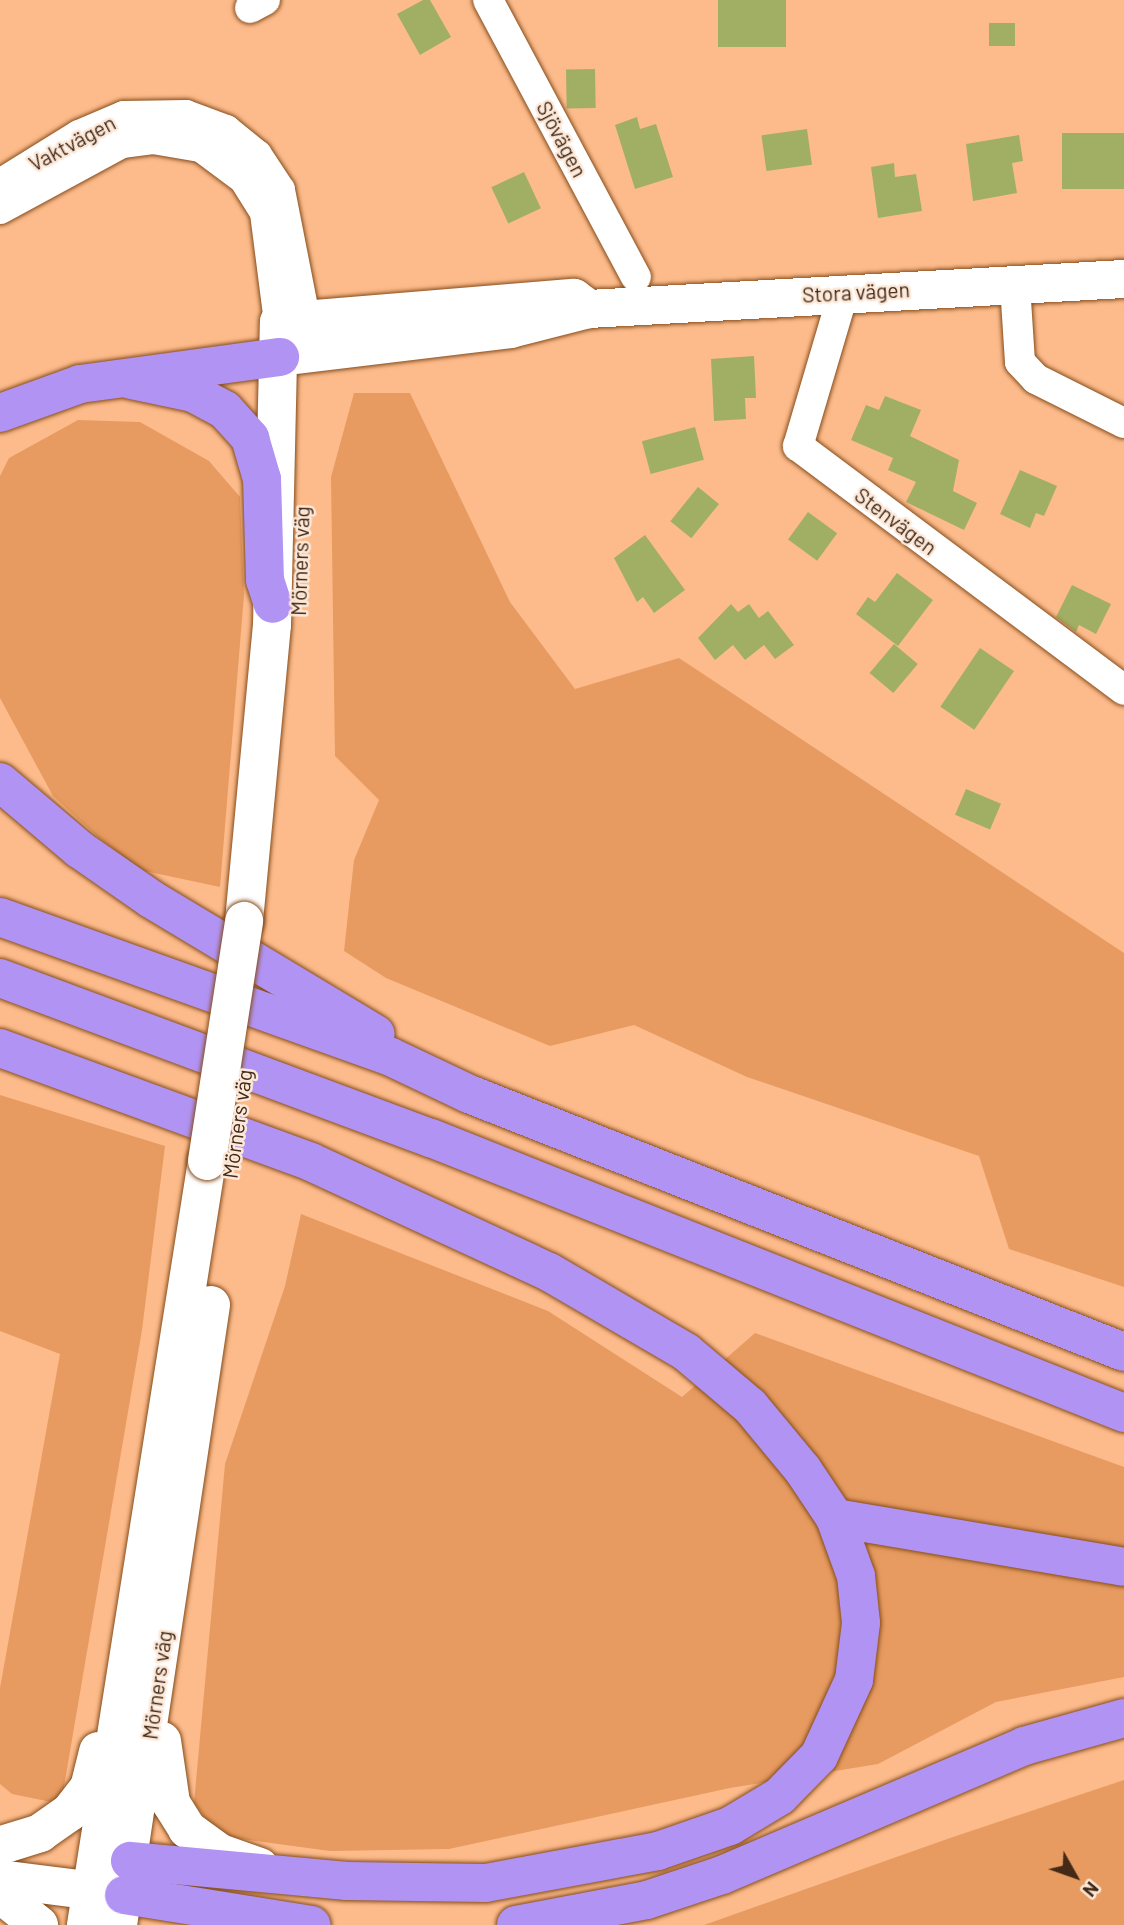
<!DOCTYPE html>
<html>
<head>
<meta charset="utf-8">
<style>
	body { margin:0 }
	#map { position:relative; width:1124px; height:1925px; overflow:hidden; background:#fdbb8b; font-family:Barlow,sans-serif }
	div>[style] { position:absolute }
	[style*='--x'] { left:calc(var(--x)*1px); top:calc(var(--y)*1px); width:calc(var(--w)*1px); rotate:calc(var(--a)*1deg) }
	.green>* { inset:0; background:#e79b60 }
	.building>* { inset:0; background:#a1af65; transform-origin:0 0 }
	.roads { filter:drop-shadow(0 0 2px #864d1c) drop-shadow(0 0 2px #864d1c) }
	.street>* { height:30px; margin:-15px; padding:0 15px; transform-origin:15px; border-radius:15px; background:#fff }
	.secondary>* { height:38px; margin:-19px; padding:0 19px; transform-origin:19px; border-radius:19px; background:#fff }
	.highway>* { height:38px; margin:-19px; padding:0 19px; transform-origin:19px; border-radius:19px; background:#b193f3 }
	.bridges { filter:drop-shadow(0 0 2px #864d1c) drop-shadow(0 0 2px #864d1c) }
	.secondary-bridge>* { height:38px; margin:-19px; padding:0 19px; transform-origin:19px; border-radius:19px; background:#fff }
	span { translate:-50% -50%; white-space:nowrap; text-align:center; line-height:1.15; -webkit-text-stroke:5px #fce8d9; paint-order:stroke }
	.street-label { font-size:21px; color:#432916 }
	.north { position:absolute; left:1040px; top:1841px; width:70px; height:70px; -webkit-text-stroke:5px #fce8d9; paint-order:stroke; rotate:130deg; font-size:19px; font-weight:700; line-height:28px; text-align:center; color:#432916 }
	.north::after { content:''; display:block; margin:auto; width:24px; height:32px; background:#432916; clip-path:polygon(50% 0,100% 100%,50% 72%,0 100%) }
</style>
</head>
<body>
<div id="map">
	<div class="green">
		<i style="clip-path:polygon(354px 393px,410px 393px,510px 602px,575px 689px,679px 658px,1124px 953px,1124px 1287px,1009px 1249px,979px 1156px,747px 1077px,634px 1025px,550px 1046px,386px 978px,344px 951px,354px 860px,379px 800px,335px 756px,331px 477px)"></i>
		<i style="clip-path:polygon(78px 420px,140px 422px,209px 461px,240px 497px,244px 595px,220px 887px,140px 870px,97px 836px,53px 796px,0 698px,0 476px,9px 458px)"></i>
		<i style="clip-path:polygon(0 1095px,165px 1146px,142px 1330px,61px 1804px,12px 1794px,0 1784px,0 1688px,60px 1354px,0 1331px)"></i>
		<i style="clip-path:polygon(301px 1214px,548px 1311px,682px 1397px,755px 1333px,1124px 1467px,1124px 1677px,996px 1702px,878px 1764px,730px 1788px,449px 1849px,330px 1851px,219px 1836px,194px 1803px,225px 1464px,285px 1286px)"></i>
		<i style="clip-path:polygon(1124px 1780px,1124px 1925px,704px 1925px,953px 1837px)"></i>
	</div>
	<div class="building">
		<i style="clip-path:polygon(423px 0,430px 0,451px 37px,420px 55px,397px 14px)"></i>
		<i style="left:718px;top:0;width:68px;height:47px"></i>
		<i style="left:989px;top:23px;width:26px;height:23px"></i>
		<i style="left:595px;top:69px;width:39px;height:29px;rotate:89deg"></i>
		<i style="clip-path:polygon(637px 117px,640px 129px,656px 124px,673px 177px,635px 189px,615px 125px)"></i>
		<i style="left:807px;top:129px;width:36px;height:46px;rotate:82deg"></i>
		<i style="left:1124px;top:133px;width:56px;height:62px;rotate:90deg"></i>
		<i style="clip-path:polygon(1019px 135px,1023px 161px,1012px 163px,1017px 193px,973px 201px,966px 144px)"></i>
		<i style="clip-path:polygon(894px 163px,895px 177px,916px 174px,922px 211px,878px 218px,871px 167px)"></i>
		<i style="left:524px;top:172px;width:40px;height:36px;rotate:65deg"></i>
		<i style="clip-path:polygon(754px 356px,756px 398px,745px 398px,746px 419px,714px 421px,711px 359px)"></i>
		<i style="clip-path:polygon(885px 396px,921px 410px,910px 436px,959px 460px,953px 491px,977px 503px,964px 530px,906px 502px,916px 482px,888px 470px,893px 458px,851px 440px,866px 405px,879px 410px)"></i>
		<i style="left:695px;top:427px;width:34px;height:55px;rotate:75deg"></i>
		<i style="clip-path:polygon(1020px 470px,1057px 486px,1044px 516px,1036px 513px,1030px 528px,1000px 514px)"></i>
		<i style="left:698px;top:487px;width:27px;height:44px;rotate:39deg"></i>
		<i style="left:808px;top:512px;width:36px;height:34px;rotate:36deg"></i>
		<i style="clip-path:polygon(645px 535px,685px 590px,654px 613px,643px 597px,637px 602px,614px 558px)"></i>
		<i style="clip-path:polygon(897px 573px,933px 600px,898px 646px,856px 614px,868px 597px,875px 602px)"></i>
		<i style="clip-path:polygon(1072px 585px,1111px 604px,1096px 634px,1079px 625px,1076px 632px,1056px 617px)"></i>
		<i style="clip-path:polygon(731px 604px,738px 612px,749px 604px,759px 618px,768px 611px,794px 645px,775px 659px,764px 645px,745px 660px,733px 645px,715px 660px,698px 638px)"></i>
		<i style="left:894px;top:644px;width:31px;height:38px;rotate:40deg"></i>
		<i style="left:980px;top:648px;width:41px;height:71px;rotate:34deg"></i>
		<i style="left:966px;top:789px;width:38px;height:28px;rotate:23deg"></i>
	</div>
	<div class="roads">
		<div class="street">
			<i style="--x:488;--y:0;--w:314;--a:61.9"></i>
			<i style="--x:250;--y:8;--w:17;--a:-28"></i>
			<i style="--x:0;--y:184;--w:93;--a:-31.8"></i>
			<i style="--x:79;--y:135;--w:49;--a:-22.9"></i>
			<i style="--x:124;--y:116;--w:62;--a:-0.9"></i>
			<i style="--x:186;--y:115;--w:43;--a:20.6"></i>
			<i style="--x:226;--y:130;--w:40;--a:39"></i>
			<i style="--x:257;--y:155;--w:42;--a:56.7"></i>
			<i style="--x:280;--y:190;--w:130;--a:78.9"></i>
			<i style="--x:0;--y:209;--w:139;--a:-28.4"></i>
			<i style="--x:122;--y:143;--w:31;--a:-7"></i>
			<i style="--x:153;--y:139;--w:49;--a:9.5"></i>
			<i style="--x:201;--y:147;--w:54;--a:36.7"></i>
			<i style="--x:244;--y:179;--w:40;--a:58"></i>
			<i style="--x:265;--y:213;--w:110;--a:82.7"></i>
			<i style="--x:1015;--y:285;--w:77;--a:86.3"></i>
			<i style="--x:1020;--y:362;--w:23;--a:47"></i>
			<i style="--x:1036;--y:379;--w:98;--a:26.6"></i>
			<i style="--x:844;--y:291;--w:162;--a:106.5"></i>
			<i style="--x:798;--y:446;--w:407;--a:36.8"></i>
		</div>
		<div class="secondary">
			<i style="--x:280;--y:357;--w:232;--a:-6.9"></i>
			<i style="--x:510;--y:329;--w:81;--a:-14.2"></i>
			<i style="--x:589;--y:309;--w:536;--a:-3.21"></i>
			<i style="--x:244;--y:921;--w:297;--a:-84.6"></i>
			<i style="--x:272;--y:625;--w:303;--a:-88.7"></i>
			<i style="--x:279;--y:322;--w:296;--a:-4.7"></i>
			<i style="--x:574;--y:298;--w:19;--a:36"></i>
			<i style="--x:162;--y:1741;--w:63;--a:81.7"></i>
			<i style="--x:171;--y:1803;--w:31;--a:58"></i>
			<i style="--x:187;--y:1829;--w:41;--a:36"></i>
			<i style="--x:220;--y:1853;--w:42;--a:19.3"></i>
			<i style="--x:5;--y:1844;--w:37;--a:-17"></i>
			<i style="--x:40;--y:1833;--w:37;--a:-35"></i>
			<i style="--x:70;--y:1812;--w:31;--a:-52"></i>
			<i style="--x:89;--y:1788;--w:38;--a:-76"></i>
			<i style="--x:0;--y:1879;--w:120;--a:7.2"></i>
			<i style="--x:0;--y:1894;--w:50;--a:38.5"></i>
			<i style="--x:86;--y:1925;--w:774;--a:-81"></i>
			<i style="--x:118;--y:1925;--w:627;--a:-81.47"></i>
		</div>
		<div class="highway">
			<i style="--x:131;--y:380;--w:63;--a:11.8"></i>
			<i style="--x:193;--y:393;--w:36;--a:28"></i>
			<i style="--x:225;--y:410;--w:38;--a:48"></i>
			<i style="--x:250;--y:438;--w:43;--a:73.7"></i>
			<i style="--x:262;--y:479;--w:101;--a:88.3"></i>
			<i style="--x:265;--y:580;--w:25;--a:72"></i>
			<i style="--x:0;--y:413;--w:85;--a:-19.9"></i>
			<i style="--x:80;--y:384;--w:202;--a:-7.7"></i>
			<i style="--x:0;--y:782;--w:104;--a:40.3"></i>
			<i style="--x:79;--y:849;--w:88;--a:34.8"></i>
			<i style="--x:151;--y:899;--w:262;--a:31"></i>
			<i style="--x:0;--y:917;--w:415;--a:19.7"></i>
			<i style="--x:391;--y:1057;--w:86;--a:25.4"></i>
			<i style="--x:469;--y:1094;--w:704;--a:21.5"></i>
			<i style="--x:0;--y:978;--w:460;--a:20.4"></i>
			<i style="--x:431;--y:1138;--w:746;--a:21.64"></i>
			<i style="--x:0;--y:1048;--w:331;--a:20.1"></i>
			<i style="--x:311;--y:1162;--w:262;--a:24.8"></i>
			<i style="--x:549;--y:1272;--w:159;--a:30.3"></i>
			<i style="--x:686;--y:1352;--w:84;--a:40.2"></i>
			<i style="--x:750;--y:1406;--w:83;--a:50.4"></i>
			<i style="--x:803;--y:1470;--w:58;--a:56.3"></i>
			<i style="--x:835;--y:1518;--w:62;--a:70.1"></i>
			<i style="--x:856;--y:1576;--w:47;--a:83.9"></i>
			<i style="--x:861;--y:1623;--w:57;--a:97"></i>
			<i style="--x:854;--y:1680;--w:84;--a:114.7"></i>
			<i style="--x:819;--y:1756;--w:56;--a:134.3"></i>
			<i style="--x:780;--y:1796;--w:58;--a:149"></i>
			<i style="--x:730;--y:1826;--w:76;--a:160.9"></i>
			<i style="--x:658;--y:1851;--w:176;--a:169.5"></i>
			<i style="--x:485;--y:1883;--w:138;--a:-179.2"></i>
			<i style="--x:347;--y:1881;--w:218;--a:-174.7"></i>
			<i style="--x:835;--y:1518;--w:293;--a:9.6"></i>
			<i style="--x:124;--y:1895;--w:190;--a:9.1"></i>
			<i style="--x:516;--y:1925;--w:133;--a:-10.8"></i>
			<i style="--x:647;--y:1900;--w:79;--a:-18.4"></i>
			<i style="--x:722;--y:1875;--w:328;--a:-23.1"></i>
			<i style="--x:1024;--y:1746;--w:104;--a:-15.6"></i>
		</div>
	</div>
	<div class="bridges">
		<div class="secondary-bridge">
			<i style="--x:207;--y:1161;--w:243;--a:-81.2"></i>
		</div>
	</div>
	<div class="street-label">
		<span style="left:562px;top:139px;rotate:62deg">Sjövägen</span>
		<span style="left:72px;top:143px;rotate:-28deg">Vaktvägen</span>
		<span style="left:856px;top:292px;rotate:-3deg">Stora vägen</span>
		<span style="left:896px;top:521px;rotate:37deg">Stenvägen</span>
		<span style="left:300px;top:561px;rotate:-88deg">Mörners väg</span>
		<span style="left:237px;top:1124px;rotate:-82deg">Mörners väg</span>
		<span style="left:157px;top:1685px;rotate:-82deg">Mörners väg</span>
	</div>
	<div class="north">N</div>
</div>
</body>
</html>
